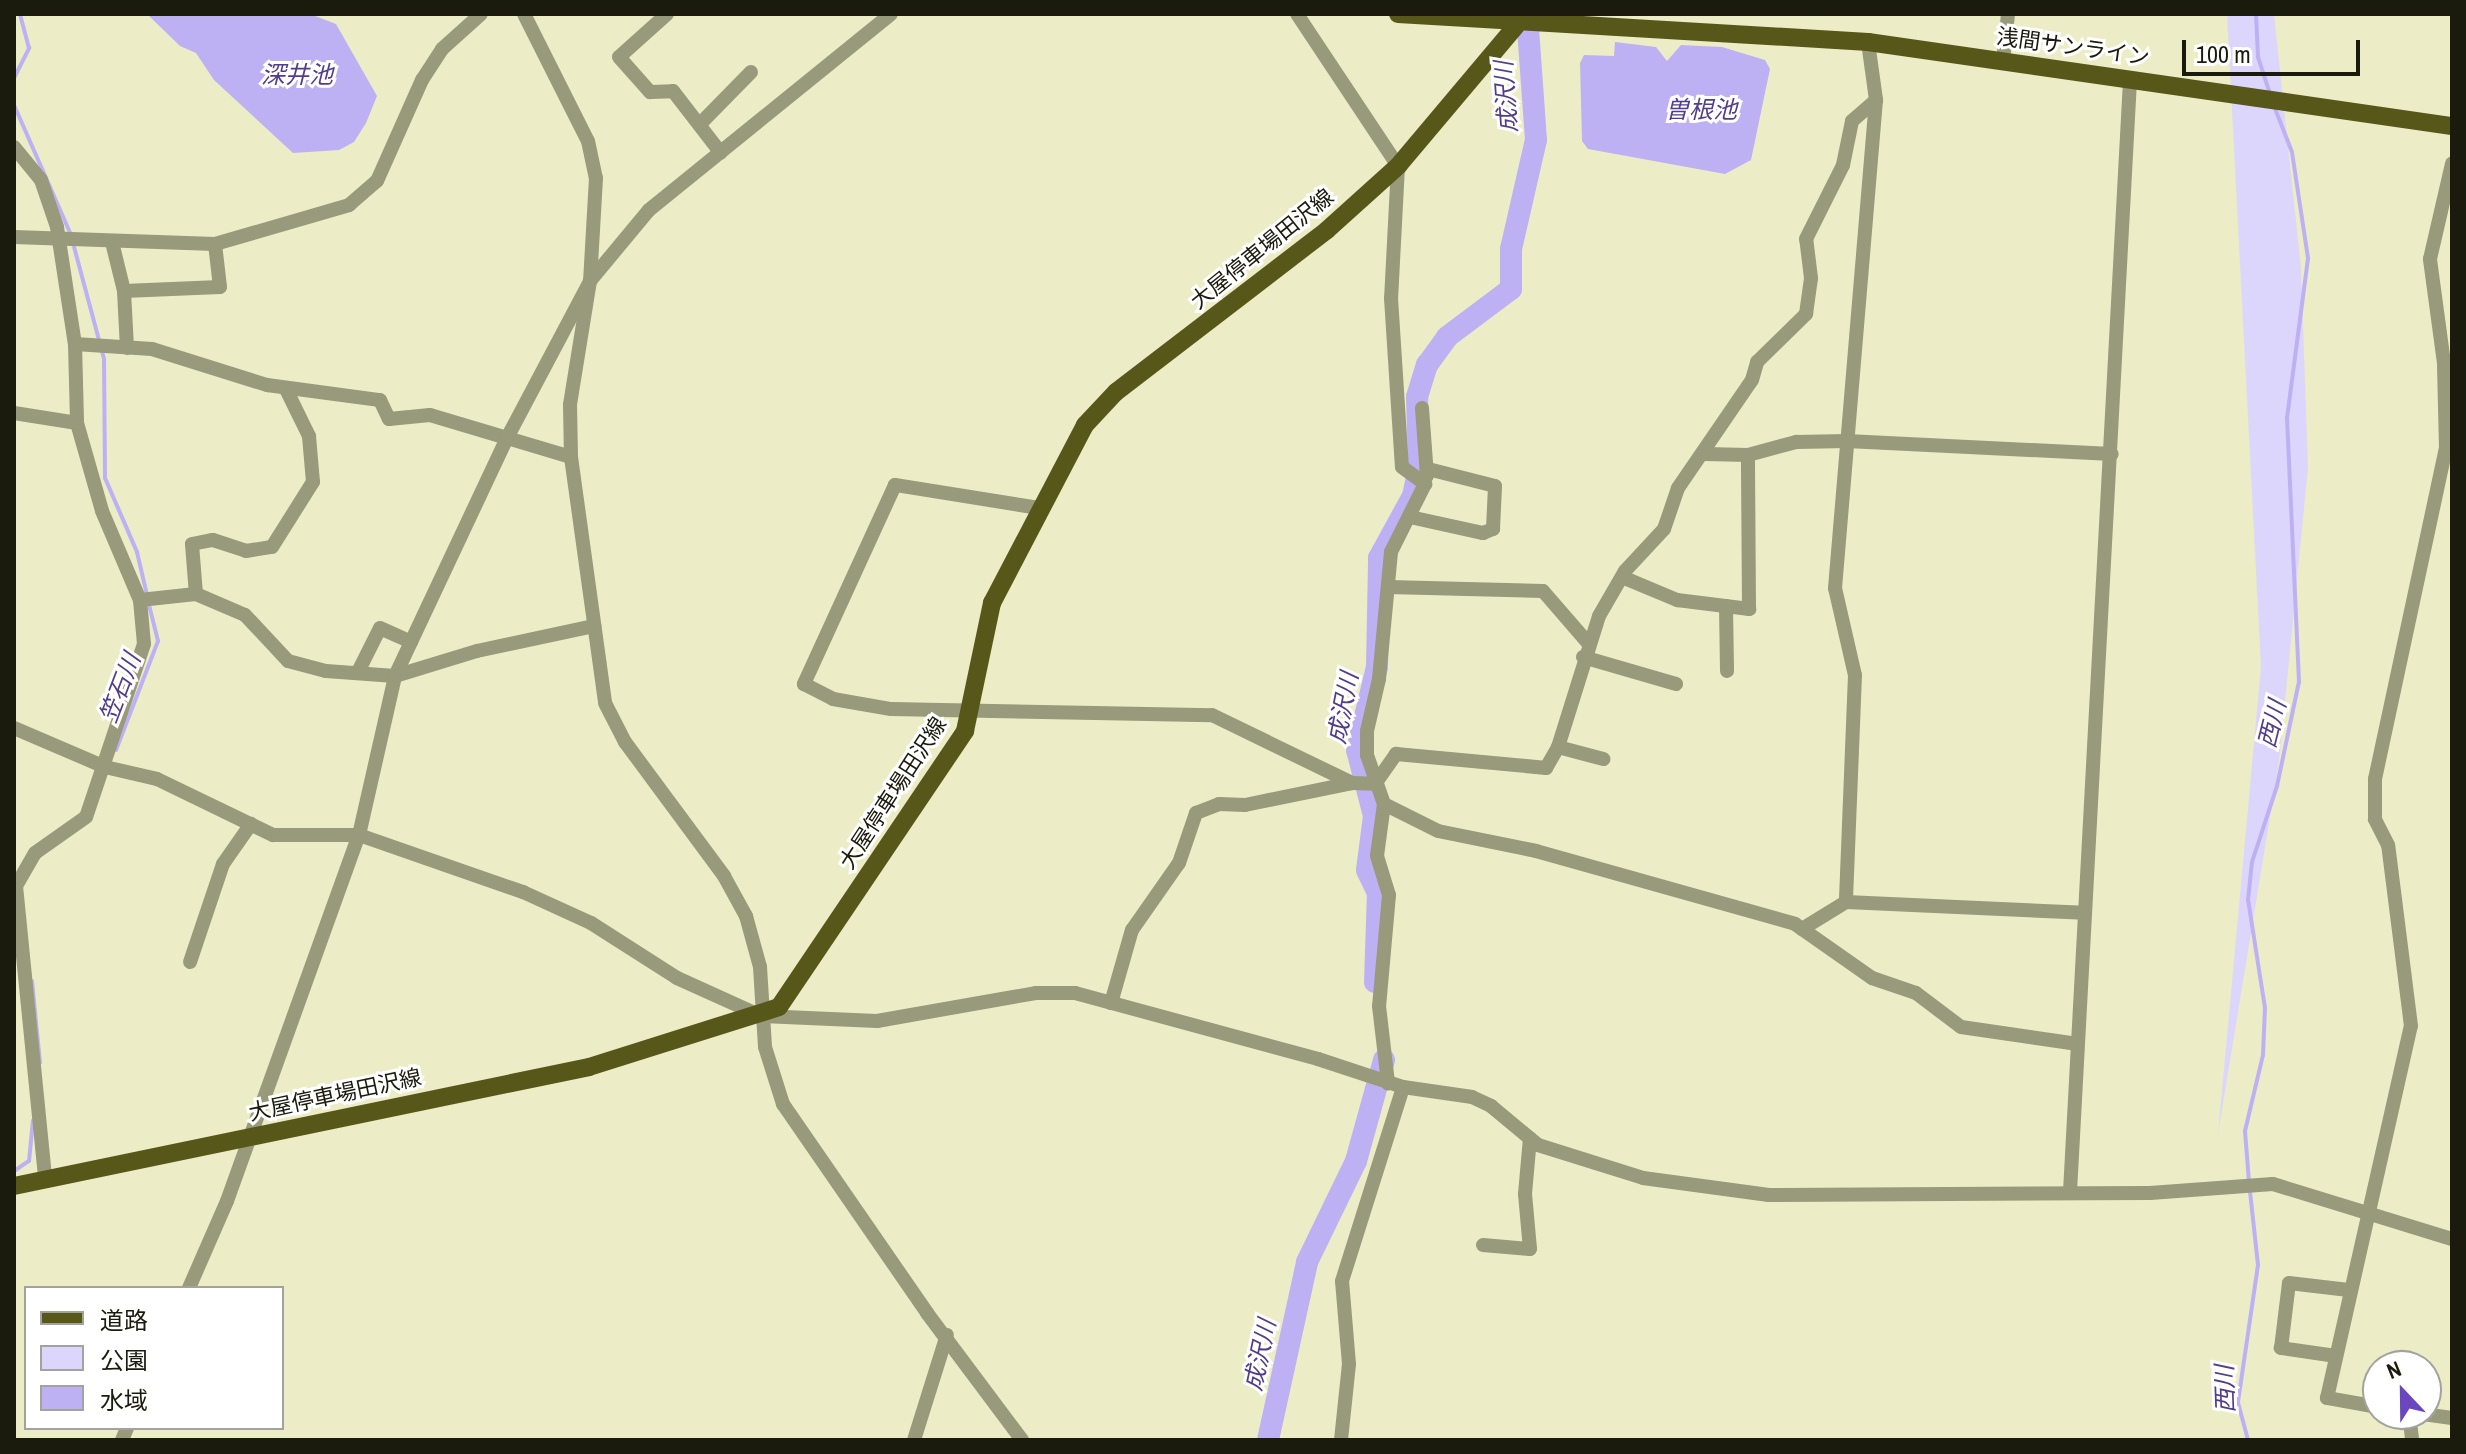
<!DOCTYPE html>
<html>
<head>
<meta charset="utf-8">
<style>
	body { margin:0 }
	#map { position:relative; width:2466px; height:1454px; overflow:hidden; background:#ececc7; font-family:"Archivo Narrow","Noto Sans JP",sans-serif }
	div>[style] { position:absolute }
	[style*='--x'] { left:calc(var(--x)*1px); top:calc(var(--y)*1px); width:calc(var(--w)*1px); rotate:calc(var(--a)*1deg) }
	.green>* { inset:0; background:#dcd6fd }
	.water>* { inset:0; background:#bdb1f4 }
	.stream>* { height:4px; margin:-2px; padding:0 2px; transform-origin:2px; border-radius:2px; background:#bdb1f4 }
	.river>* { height:22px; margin:-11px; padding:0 11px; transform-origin:11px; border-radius:11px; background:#bdb1f4 }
	.minor>* { height:14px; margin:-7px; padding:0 7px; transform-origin:7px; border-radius:7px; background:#99997b }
	.major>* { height:18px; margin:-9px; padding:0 9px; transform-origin:9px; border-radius:9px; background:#58571a }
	span { translate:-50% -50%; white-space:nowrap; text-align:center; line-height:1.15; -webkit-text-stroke:6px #fff; paint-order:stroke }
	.street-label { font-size:22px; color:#1a1a0d }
	.water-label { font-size:24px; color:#523d8c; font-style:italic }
	.frame { position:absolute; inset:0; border:16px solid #1a1a0d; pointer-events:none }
	.legend { position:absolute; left:24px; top:1286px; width:260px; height:144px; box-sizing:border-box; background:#fff; border:2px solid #a3a39e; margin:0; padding:10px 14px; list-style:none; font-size:24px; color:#1a1a0d }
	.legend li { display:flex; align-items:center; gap:16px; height:40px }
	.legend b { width:40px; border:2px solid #a3a39e }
	.north { position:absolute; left:2362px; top:1350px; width:80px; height:80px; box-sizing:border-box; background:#fff; border:2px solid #a3a39e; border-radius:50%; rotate:338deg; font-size:22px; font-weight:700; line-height:32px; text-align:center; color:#1a1a0d }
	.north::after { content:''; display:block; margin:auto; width:28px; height:36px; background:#6b46bf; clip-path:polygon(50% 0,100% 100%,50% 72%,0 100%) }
	.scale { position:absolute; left:2182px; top:40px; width:178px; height:36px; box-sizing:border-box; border:4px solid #1a1a0d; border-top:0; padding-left:10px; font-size:24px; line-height:28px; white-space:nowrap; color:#1a1a0d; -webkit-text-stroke:6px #fff; paint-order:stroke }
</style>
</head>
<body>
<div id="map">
	<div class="green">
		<i style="clip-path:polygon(2227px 14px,2274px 14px,2301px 268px,2308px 468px,2279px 762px,2218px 1134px,2261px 667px)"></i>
	</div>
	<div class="water">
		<i style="clip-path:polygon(147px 14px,310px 14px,336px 24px,377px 96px,366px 123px,354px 142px,339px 150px,293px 153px,214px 80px,196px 53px,180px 46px)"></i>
		<i style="clip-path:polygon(1615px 42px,1656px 47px,1667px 61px,1681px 45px,1722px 47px,1765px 60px,1770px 69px,1751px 160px,1725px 174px,1588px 149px,1582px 141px,1580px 63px,1584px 55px,1614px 56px)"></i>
	</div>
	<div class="stream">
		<i style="--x:2256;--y:14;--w:43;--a:87.3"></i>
		<i style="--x:2258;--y:57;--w:39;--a:72"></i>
		<i style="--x:14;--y:78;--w:34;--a:-63"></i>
		<i style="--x:29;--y:48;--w:35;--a:-105"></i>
		<i style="--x:14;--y:105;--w:142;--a:66.3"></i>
		<i style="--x:73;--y:243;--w:120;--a:75"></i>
		<i style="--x:104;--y:359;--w:119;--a:89.5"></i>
		<i style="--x:105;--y:478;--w:81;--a:66.6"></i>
		<i style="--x:137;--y:552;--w:44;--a:76.9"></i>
		<i style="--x:116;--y:750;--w:117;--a:-68.9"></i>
		<i style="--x:158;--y:641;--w:38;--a:-104"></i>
		<i style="--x:32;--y:981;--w:82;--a:84.4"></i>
		<i style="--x:14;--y:1171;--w:18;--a:-34"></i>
		<i style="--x:29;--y:1161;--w:41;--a:-84.4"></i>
		<i style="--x:2249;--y:1182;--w:51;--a:-94.5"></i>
		<i style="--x:2245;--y:1131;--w:78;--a:-76.7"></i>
		<i style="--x:2263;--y:1055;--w:47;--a:-87.6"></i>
		<i style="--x:2265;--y:1008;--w:109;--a:-98.9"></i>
		<i style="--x:2248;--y:900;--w:38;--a:-84"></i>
		<i style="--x:2252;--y:862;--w:80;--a:-71.8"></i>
		<i style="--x:2277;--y:786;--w:106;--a:-78.1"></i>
		<i style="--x:2299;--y:682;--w:264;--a:-92.6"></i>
		<i style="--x:2287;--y:418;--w:161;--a:-82.5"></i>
		<i style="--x:2308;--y:258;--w:107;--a:-98.6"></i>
		<i style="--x:2292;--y:152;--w:49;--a:-111.4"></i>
		<i style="--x:2248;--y:1440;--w:39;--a:-105"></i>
		<i style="--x:2238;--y:1402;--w:138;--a:-81.7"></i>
		<i style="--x:2258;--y:1265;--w:74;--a:-96.2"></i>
	</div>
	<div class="river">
		<i style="--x:1375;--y:982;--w:89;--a:-88.1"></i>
		<i style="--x:1378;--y:893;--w:25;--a:-116"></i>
		<i style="--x:1367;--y:870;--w:54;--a:-82.6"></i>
		<i style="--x:1374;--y:816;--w:68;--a:-104.4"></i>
		<i style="--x:1357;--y:750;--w:85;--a:-76.5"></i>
		<i style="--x:1377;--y:667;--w:109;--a:-88.9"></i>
		<i style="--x:1379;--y:558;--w:71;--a:-61.3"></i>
		<i style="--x:1413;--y:496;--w:29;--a:-78"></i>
		<i style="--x:1419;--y:468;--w:71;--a:-91.6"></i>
		<i style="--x:1417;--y:397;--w:34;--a:-73"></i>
		<i style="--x:1427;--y:365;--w:34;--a:-54"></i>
		<i style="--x:1447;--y:337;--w:80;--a:-36.9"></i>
		<i style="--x:1511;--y:289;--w:40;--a:-90"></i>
		<i style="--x:1511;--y:249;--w:112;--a:-77.1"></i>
		<i style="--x:1536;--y:140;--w:126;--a:-94.1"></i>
		<i style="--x:1268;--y:1440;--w:182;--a:-77.6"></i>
		<i style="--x:1307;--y:1262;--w:112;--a:-64.1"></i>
		<i style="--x:1356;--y:1161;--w:105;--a:-74.5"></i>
	</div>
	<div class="minor">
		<i style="--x:524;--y:14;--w:142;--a:63.3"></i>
		<i style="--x:588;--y:141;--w:38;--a:78"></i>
		<i style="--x:596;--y:178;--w:103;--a:93.3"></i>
		<i style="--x:590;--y:281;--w:126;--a:99.2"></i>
		<i style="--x:570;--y:405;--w:52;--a:88.9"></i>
		<i style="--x:571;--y:457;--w:248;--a:82.1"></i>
		<i style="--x:605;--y:703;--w:44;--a:62.9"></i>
		<i style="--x:625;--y:742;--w:167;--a:53.5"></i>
		<i style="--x:724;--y:876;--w:46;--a:61.2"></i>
		<i style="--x:746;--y:916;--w:53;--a:74.6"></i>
		<i style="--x:760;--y:967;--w:80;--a:86.4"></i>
		<i style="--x:765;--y:1047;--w:60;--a:72.5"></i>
		<i style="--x:783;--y:1104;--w:254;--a:55.4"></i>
		<i style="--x:927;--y:1313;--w:159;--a:53.2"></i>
		<i style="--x:667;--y:14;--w:64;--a:138.1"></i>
		<i style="--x:619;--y:57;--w:47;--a:48.5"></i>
		<i style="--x:650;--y:92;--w:23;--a:-2"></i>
		<i style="--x:673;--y:91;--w:78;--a:52.3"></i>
		<i style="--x:1297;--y:14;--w:182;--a:56.4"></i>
		<i style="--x:1398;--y:166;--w:132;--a:93"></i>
		<i style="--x:1391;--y:298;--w:169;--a:86.3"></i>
		<i style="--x:1402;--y:467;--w:29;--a:36"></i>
		<i style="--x:1425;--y:484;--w:76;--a:116.6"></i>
		<i style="--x:1391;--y:552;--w:128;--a:95.4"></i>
		<i style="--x:1379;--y:679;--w:53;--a:103"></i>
		<i style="--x:1367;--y:731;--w:24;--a:90"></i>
		<i style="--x:1367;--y:755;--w:52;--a:70.9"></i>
		<i style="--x:1384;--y:804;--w:52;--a:97.7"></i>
		<i style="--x:1377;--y:856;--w:41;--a:72.9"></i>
		<i style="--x:1389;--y:895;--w:111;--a:95.1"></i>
		<i style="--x:1379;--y:1006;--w:78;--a:83.3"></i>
		<i style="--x:1868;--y:42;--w:59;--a:82.1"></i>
		<i style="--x:1876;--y:100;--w:490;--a:94.8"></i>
		<i style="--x:1835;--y:588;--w:89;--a:77.1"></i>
		<i style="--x:1855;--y:675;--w:227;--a:92.3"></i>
		<i style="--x:1846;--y:902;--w:238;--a:2.6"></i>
		<i style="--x:2003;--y:61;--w:47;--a:-83.9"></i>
		<i style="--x:702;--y:122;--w:70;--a:-45.6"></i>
		<i style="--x:14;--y:147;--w:43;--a:50.7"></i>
		<i style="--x:41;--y:180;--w:50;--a:71.2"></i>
		<i style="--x:57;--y:227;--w:118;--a:81.3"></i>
		<i style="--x:75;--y:344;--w:79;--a:88.5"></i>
		<i style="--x:77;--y:423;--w:91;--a:74.1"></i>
		<i style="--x:102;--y:511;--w:97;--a:66.9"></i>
		<i style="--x:140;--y:600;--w:44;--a:84.8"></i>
		<i style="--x:144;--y:644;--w:182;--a:108.5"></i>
		<i style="--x:86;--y:817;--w:62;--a:144.8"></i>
		<i style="--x:35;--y:853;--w:38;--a:120"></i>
		<i style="--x:16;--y:886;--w:290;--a:84.3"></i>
		<i style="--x:14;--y:237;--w:201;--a:2"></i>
		<i style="--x:215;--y:244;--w:140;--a:-16.2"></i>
		<i style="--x:349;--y:205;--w:37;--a:-41"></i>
		<i style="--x:377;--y:181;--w:111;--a:-66"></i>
		<i style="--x:422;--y:80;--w:37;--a:-57"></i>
		<i style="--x:442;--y:49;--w:52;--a:-41.9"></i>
		<i style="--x:112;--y:242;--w:50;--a:76.2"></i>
		<i style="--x:124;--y:291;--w:57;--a:87"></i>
		<i style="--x:124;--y:291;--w:96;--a:-2.4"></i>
		<i style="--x:220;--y:287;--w:43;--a:-96.6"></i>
		<i style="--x:75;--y:344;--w:77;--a:3.7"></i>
		<i style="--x:152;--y:349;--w:121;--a:17.4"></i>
		<i style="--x:267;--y:385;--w:114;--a:7.6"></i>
		<i style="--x:380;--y:400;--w:21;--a:65"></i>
		<i style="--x:389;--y:419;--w:41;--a:-5.6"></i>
		<i style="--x:430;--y:415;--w:147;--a:16.6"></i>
		<i style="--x:1422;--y:408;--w:68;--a:85.8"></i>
		<i style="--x:14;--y:413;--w:64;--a:9"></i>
		<i style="--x:1705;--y:454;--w:43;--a:1.3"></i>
		<i style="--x:1748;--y:455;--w:50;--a:-15.2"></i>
		<i style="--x:1796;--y:442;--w:51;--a:-1.1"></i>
		<i style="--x:1847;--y:441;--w:265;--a:2.8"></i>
		<i style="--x:1039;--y:508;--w:146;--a:-170.9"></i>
		<i style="--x:895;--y:485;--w:219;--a:114.6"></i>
		<i style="--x:804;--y:684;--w:33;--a:27"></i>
		<i style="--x:833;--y:699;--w:59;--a:9.8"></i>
		<i style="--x:891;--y:709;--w:321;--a:1.1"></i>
		<i style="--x:1212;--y:715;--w:156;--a:25.9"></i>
		<i style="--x:1410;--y:517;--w:75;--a:12.4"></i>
		<i style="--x:1483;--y:533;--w:11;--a:-22"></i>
		<i style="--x:1493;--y:529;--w:43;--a:-87.3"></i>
		<i style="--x:1495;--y:486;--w:69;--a:-165.8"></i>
		<i style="--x:1622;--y:577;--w:60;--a:22.7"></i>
		<i style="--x:1677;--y:600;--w:73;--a:7.1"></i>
		<i style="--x:1749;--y:609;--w:154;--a:-90.4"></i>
		<i style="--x:1388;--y:587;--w:155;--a:1.5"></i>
		<i style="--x:1543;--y:591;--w:69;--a:49.1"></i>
		<i style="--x:196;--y:594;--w:50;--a:-94.6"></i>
		<i style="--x:192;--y:544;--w:21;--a:-11"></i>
		<i style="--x:213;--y:540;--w:35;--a:18"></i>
		<i style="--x:246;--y:551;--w:26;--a:-9"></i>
		<i style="--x:272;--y:547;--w:77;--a:-57.8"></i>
		<i style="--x:313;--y:482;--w:46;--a:-95"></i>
		<i style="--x:309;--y:436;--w:52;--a:-116.1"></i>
		<i style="--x:140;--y:600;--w:56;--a:-6.1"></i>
		<i style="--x:196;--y:594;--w:53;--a:23.2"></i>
		<i style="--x:245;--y:615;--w:63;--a:46.9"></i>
		<i style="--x:288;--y:661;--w:39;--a:15"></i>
		<i style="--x:326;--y:671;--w:69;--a:4.1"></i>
		<i style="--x:395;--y:676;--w:86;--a:-17"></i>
		<i style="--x:477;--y:651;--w:120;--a:-12.1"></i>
		<i style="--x:1726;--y:606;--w:65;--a:89.1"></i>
		<i style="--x:1583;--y:657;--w:97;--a:16.2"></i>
		<i style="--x:358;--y:672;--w:49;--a:-63.4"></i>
		<i style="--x:380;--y:628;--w:34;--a:24"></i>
		<i style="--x:14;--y:728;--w:99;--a:23.2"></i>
		<i style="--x:105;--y:767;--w:53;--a:13"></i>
		<i style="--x:157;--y:779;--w:129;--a:25.8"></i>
		<i style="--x:273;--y:835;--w:86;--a:0"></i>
		<i style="--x:359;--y:835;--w:174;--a:19.2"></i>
		<i style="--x:523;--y:892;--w:75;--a:24.5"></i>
		<i style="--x:591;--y:923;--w:102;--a:32.6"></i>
		<i style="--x:677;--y:978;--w:92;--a:24.3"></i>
		<i style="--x:761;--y:1016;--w:116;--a:2.5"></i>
		<i style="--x:877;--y:1021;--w:161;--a:-10"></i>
		<i style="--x:1036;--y:993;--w:39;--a:0"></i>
		<i style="--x:1075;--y:993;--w:252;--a:15.2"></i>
		<i style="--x:1318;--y:1059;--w:89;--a:18.2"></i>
		<i style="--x:1403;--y:1087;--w:70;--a:8.2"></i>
		<i style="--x:1472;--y:1097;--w:21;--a:25"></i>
		<i style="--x:1491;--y:1106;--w:61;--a:39.7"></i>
		<i style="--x:1538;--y:1145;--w:110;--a:17.4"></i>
		<i style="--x:1643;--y:1178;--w:127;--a:7.7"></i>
		<i style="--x:1769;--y:1195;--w:381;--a:-0.3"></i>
		<i style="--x:2150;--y:1193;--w:123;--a:-4.2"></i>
		<i style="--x:2273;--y:1184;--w:187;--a:17.1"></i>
		<i style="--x:1558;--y:747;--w:47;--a:14.9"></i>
		<i style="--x:1375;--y:784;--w:37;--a:-55"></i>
		<i style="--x:1396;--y:754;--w:151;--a:5.3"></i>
		<i style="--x:1546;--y:768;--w:24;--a:-60"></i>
		<i style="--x:1558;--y:747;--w:137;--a:-72.6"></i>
		<i style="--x:1599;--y:616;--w:52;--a:-60"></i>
		<i style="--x:1625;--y:571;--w:57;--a:-47.1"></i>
		<i style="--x:1664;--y:529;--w:43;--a:-71.1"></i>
		<i style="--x:1678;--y:488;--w:131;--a:-55.6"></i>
		<i style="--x:1752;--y:380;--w:19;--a:-74"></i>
		<i style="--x:1757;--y:362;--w:69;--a:-44.4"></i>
		<i style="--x:1806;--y:314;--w:36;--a:-82"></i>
		<i style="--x:1811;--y:278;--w:39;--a:-97"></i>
		<i style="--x:1806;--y:239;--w:83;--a:-63.4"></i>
		<i style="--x:1843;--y:165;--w:45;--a:-78.4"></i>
		<i style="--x:1852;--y:121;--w:32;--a:-41"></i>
		<i style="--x:1384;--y:804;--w:60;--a:26.6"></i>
		<i style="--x:1438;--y:831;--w:100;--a:11.5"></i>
		<i style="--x:1536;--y:851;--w:269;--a:15.7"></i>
		<i style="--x:1795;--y:924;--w:94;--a:35"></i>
		<i style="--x:1872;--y:978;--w:46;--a:18.8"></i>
		<i style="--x:1916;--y:993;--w:56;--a:37.1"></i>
		<i style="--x:1961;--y:1027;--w:118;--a:8.3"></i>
		<i style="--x:1802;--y:929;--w:52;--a:-31.5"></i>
		<i style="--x:190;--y:962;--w:103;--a:-71.4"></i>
		<i style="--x:223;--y:864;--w:49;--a:-55"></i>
		<i style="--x:1111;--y:1003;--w:76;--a:-74"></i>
		<i style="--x:1132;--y:930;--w:82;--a:-55"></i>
		<i style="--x:1179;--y:863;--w:53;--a:-71.2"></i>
		<i style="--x:1196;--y:813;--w:25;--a:-21"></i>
		<i style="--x:1219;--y:804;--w:26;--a:2"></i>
		<i style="--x:1245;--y:805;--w:109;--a:-11.6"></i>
		<i style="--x:1352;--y:783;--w:23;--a:2"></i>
		<i style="--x:2070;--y:1192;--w:1114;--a:-86.91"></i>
		<i style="--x:1483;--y:1245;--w:47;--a:4.9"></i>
		<i style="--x:1530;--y:1249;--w:55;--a:-95.2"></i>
		<i style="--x:1525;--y:1194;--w:56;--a:-84.9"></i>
		<i style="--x:189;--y:1288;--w:95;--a:-66.4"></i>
		<i style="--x:227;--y:1201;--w:389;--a:-70.2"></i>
		<i style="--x:359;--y:835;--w:163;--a:-77.2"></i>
		<i style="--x:395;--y:676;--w:263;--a:-64.8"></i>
		<i style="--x:507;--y:438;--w:178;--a:-62.1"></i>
		<i style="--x:590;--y:281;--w:92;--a:-50.3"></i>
		<i style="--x:649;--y:210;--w:311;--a:-39"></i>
		<i style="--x:2336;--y:1356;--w:56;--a:-171.7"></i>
		<i style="--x:2281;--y:1348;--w:65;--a:-83"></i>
		<i style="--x:2289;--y:1283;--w:60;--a:6.7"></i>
		<i style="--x:2378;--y:1407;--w:52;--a:-170"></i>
		<i style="--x:2327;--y:1398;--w:381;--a:-77.3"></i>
		<i style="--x:2411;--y:1026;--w:182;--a:-97.2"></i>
		<i style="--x:2388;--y:845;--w:29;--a:-117"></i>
		<i style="--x:2375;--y:819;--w:40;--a:-90"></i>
		<i style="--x:2375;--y:779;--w:340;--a:-77.9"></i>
		<i style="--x:2446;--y:447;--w:84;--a:-91.4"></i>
		<i style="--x:2444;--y:363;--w:105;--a:-97.7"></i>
		<i style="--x:2430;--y:259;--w:98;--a:-77"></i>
		<i style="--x:2409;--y:1414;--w:26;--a:83"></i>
		<i style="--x:2423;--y:1414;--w:29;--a:8"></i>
		<i style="--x:122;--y:1440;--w:13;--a:-67"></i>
		<i style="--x:914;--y:1440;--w:110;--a:-72.6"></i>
		<i style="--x:1341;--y:1440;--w:76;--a:-84"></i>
		<i style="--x:1349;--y:1364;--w:83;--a:-94.8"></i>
		<i style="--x:1342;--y:1281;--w:203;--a:-72.5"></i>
	</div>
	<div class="major">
		<i style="--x:1398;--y:14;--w:471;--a:3.4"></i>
		<i style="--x:1868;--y:42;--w:590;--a:8.19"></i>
		<i style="--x:14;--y:1186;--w:587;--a:-11.69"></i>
		<i style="--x:589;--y:1067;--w:199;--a:-17.5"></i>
		<i style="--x:779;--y:1007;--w:333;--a:-56"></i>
		<i style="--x:965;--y:731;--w:131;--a:-78.1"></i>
		<i style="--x:992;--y:603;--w:201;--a:-62.4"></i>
		<i style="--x:1085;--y:425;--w:45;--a:-46.8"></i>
		<i style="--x:1116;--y:392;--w:266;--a:-37.5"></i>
		<i style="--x:1327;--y:230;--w:96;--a:-42"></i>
		<i style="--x:1398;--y:166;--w:199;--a:-49.9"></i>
	</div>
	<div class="street-label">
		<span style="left:2073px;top:47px;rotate:8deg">浅間サンライン</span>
		<span style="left:1262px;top:249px;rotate:-39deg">大屋停車場田沢線</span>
		<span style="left:893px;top:793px;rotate:-57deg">大屋停車場田沢線</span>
		<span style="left:335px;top:1095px;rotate:-12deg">大屋停車場田沢線</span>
	</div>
	<div class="water-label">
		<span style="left:297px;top:75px">深井池</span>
		<span style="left:1506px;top:97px;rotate:-94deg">成沢川</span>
		<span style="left:1701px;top:110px">曽根池</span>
		<span style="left:120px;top:688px;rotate:-69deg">笠石川</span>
		<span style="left:1343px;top:708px;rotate:-79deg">成沢川</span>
		<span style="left:2272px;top:724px;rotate:-76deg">西川</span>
		<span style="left:1260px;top:1355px;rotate:-78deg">成沢川</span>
		<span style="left:2225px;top:1389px;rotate:-92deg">西川</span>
	</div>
	<div class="frame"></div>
	<ul class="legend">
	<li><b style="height:10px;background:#58571a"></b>道路</li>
	<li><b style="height:22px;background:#dcd6fd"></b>公園</li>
	<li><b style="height:22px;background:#bdb1f4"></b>水域</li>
	</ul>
	<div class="north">N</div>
	<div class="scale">100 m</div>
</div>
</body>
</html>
